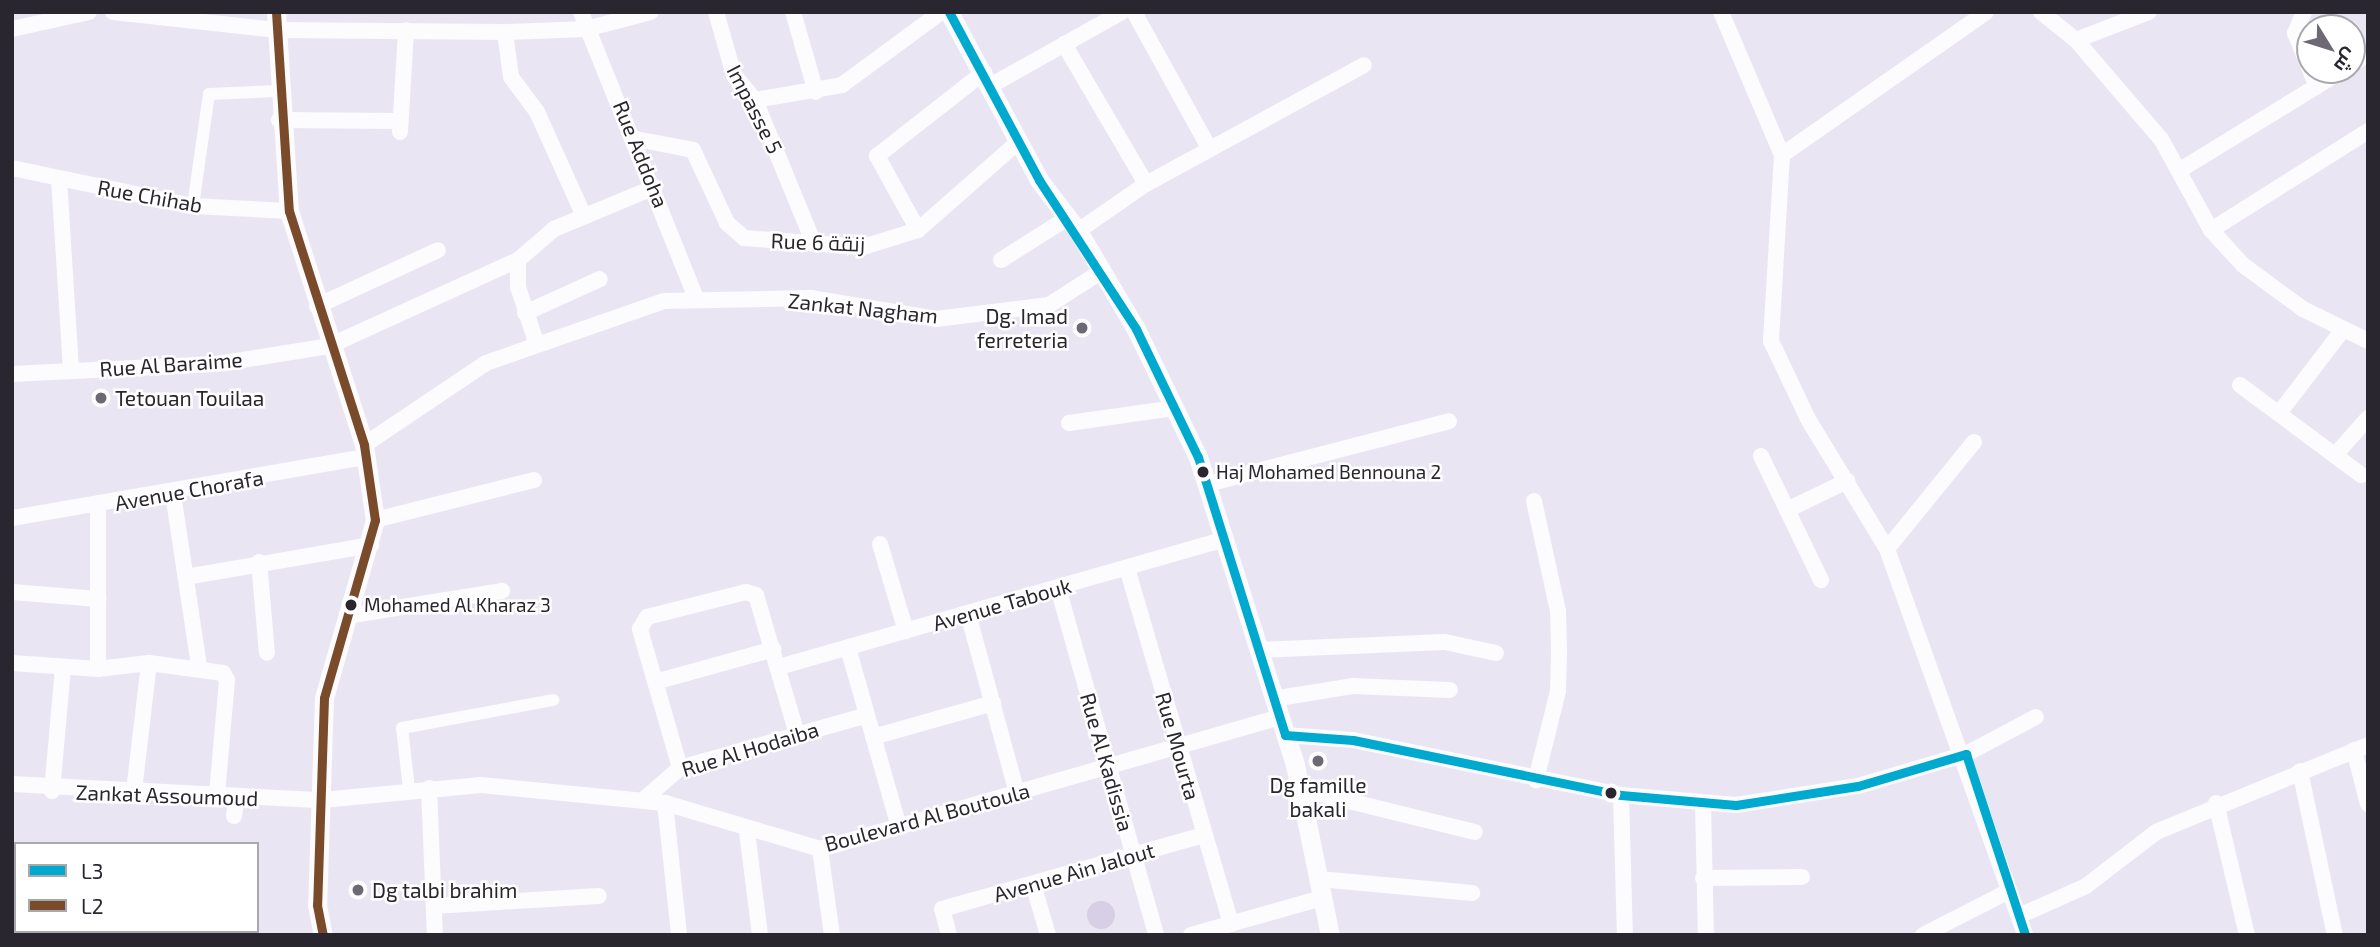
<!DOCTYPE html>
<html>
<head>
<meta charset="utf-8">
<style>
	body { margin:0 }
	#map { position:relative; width:2380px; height:947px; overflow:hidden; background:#eae5f3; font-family:"Exo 2",Cairo,sans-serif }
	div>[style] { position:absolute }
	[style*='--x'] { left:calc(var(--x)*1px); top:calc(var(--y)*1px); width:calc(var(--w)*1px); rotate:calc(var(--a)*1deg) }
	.green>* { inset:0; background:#d7cfe5 }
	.round { border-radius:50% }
	.pedestrian>* { height:12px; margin:-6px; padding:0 6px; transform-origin:6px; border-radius:6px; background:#fcfbfd }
	.minor>* { height:16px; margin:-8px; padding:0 8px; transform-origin:8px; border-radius:8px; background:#fcfbfd }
	.tertiary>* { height:19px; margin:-9.5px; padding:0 9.5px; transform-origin:9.5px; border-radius:9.5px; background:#fcfbfd }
	.bus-1>* { height:9px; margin:-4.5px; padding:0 4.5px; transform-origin:4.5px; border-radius:4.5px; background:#00a9ce }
	.bus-2>* { height:9px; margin:-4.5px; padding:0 4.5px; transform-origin:4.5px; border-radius:4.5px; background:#7a4b2a }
	.dots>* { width:19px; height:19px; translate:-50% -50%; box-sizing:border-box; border:4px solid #fff; border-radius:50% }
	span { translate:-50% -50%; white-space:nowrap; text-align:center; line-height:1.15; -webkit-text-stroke:5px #fff; paint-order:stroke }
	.bus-label { font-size:19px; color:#29262f }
	.left { translate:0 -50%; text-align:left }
	.street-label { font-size:21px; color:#29262f }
	.poi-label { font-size:21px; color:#29262f }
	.right { translate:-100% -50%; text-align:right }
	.frame { position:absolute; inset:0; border:14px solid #29262f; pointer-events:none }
	.legend { position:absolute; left:14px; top:842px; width:245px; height:91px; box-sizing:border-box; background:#fff; border:2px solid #a9a8ac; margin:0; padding:9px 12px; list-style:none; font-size:21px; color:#29262f }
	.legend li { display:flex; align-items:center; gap:14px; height:35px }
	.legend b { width:35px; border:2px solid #a9a8ac }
	.north { position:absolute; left:2296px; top:14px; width:70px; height:70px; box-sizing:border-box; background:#fff; border:2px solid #a9a8ac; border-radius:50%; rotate:128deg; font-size:19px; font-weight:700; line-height:28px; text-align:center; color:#29262f }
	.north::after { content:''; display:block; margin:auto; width:24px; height:32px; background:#6d6974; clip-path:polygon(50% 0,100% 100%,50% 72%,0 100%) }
</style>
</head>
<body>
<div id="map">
	<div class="green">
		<i class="round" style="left:1087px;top:901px;width:28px;height:28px"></i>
	</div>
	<div class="pedestrian">
		<i style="--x:193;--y:206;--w:113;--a:-81.9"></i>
		<i style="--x:209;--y:94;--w:68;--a:-2.5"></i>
		<i style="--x:409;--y:789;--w:61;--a:-96.5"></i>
		<i style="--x:402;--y:728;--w:154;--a:-10.5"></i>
	</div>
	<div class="minor">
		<i style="--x:113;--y:12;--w:164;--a:6.3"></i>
		<i style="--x:276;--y:30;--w:229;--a:0.5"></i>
		<i style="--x:505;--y:32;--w:81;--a:-2.1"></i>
		<i style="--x:586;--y:29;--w:67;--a:-14.7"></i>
		<i style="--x:581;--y:12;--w:308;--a:68.1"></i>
		<i style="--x:716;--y:12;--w:66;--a:74.1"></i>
		<i style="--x:734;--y:75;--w:33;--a:50"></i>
		<i style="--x:755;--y:100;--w:156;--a:67.7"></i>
		<i style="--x:793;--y:12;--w:83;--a:74"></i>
		<i style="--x:1134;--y:12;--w:155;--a:61.1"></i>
		<i style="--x:1721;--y:12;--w:155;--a:66.9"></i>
		<i style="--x:1782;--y:155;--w:186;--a:93.4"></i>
		<i style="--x:1771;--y:341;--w:86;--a:64.6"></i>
		<i style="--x:1808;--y:419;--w:152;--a:58.7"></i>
		<i style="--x:1887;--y:549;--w:410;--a:70.3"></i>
		<i style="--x:2041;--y:12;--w:45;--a:38.7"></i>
		<i style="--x:2076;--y:40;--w:130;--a:49.4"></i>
		<i style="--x:2161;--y:139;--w:104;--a:61.2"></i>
		<i style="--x:2211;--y:230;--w:47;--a:47.6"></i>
		<i style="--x:2243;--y:265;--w:74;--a:36.3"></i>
		<i style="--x:2303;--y:309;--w:72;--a:26.2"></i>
		<i style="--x:2304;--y:12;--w:23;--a:113"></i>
		<i style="--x:2295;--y:33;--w:58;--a:67.8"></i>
		<i style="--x:12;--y:29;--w:79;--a:-12.4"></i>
		<i style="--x:505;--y:32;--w:45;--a:82.4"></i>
		<i style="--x:511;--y:77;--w:44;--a:53.4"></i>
		<i style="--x:537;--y:112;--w:114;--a:65.7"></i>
		<i style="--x:2076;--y:40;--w:78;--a:-21"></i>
		<i style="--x:1064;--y:44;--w:162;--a:59.6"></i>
		<i style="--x:2352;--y:64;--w:19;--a:-32"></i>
		<i style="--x:990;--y:86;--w:151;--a:-29.3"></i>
		<i style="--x:755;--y:100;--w:88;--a:-9.8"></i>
		<i style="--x:842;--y:85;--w:123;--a:-36.4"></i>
		<i style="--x:279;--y:120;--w:121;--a:0.5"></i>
		<i style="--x:400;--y:132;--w:102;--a:-86.6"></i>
		<i style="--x:636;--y:139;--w:58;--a:10.9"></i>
		<i style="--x:693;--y:150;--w:81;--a:65"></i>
		<i style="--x:727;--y:223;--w:23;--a:41"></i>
		<i style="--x:744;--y:238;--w:119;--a:4.3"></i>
		<i style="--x:863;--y:247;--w:58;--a:-17.2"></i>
		<i style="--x:918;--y:230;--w:133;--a:-41.3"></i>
		<i style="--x:1782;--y:155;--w:249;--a:-35"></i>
		<i style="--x:12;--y:168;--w:185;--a:11.9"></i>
		<i style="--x:193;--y:206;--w:96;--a:3"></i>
		<i style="--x:2180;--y:170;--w:191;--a:-31.5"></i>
		<i style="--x:59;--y:179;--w:192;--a:86.4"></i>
		<i style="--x:918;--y:230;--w:85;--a:-119"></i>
		<i style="--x:877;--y:156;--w:136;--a:-38.1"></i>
		<i style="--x:2211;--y:230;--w:186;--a:-32.2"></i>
		<i style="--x:1078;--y:231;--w:83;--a:-34.7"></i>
		<i style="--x:1146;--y:184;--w:248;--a:-28.6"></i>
		<i style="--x:1001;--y:260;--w:80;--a:-32.3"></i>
		<i style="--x:317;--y:306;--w:133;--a:-24.8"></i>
		<i style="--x:525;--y:313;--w:82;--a:-24.4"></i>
		<i style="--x:536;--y:342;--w:58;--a:-108.1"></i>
		<i style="--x:518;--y:287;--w:27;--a:-90"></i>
		<i style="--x:518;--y:260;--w:48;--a:-40.7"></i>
		<i style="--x:554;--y:229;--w:109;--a:-22.6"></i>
		<i style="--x:12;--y:374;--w:205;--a:-2.8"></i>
		<i style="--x:217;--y:364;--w:113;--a:-9.1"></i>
		<i style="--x:329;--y:346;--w:208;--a:-24.5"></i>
		<i style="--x:2240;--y:385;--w:151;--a:36.6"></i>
		<i style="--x:2280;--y:412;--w:102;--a:-52.6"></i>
		<i style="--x:1069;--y:423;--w:106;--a:-8.1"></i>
		<i style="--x:364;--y:445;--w:147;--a:-33.9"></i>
		<i style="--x:486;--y:363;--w:188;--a:-19.2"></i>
		<i style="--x:664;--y:301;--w:147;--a:-1.2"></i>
		<i style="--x:811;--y:298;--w:127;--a:9.5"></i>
		<i style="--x:936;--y:319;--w:114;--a:-7.1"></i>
		<i style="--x:1049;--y:305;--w:63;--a:-32.7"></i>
		<i style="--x:2336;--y:454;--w:48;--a:-48.4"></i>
		<i style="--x:1761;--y:456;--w:138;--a:64.2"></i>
		<i style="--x:1208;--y:484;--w:249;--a:-14.6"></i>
		<i style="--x:173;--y:494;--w:174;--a:81.4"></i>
		<i style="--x:1534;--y:501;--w:113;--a:77.7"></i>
		<i style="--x:1558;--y:611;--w:40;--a:88.6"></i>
		<i style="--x:1559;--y:651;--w:40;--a:91.4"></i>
		<i style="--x:1558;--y:691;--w:92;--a:103.9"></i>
		<i style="--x:1787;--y:510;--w:67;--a:-25.8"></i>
		<i style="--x:12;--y:518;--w:359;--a:-9.8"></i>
		<i style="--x:375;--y:520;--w:164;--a:-14.1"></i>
		<i style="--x:880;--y:544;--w:91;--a:73.4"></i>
		<i style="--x:1887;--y:549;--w:138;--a:-50.9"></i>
		<i style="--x:259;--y:562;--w:91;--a:85"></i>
		<i style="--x:1127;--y:568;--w:371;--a:73.7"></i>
		<i style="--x:186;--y:577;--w:188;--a:-9.8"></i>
		<i style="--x:1058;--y:588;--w:361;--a:74.2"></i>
		<i style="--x:12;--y:592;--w:87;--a:4.6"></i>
		<i style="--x:968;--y:614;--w:186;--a:74.7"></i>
		<i style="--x:353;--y:615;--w:151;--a:-9.2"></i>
		<i style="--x:848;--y:648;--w:186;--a:74.1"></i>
		<i style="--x:1259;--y:650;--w:186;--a:-2.5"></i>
		<i style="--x:1445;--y:642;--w:52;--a:12.2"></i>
		<i style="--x:12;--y:663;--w:86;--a:4"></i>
		<i style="--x:98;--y:669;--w:51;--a:-6.7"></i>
		<i style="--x:149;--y:663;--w:75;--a:7.7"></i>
		<i style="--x:223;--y:673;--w:8;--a:60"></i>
		<i style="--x:227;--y:680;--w:115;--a:95"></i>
		<i style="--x:779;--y:667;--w:463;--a:-16"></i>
		<i style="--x:98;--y:669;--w:163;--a:-90"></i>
		<i style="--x:655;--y:682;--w:123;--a:-15.5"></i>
		<i style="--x:1273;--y:699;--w:80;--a:-9.3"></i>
		<i style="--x:1352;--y:686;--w:98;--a:2.3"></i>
		<i style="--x:1285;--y:735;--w:68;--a:4.2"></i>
		<i style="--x:1353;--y:740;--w:274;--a:11.6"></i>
		<i style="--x:1621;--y:795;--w:115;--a:5"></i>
		<i style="--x:1736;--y:805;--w:123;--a:-8.9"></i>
		<i style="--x:1858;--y:786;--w:113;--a:-16.5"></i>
		<i style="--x:1966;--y:754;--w:79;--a:-27.9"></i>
		<i style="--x:873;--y:737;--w:125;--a:-15.8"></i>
		<i style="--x:2354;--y:750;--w:56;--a:75.5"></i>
		<i style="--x:680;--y:768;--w:145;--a:-106.1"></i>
		<i style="--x:640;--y:629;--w:14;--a:-60"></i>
		<i style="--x:647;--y:617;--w:102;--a:-14.2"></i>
		<i style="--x:746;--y:592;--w:10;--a:17"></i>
		<i style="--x:756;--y:595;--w:145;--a:73.6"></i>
		<i style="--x:2300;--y:771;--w:168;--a:78"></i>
		<i style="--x:12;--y:784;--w:310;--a:3"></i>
		<i style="--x:322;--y:800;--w:160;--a:-5.4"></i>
		<i style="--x:481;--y:785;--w:185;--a:5.6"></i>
		<i style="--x:665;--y:803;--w:162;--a:16.5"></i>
		<i style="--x:820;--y:849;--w:478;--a:-16"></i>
		<i style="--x:429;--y:788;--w:147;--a:87.7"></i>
		<i style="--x:1300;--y:789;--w:180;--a:13.8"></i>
		<i style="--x:52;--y:791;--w:123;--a:-84.9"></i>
		<i style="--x:134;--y:791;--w:129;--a:-83.3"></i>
		<i style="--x:1621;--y:795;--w:140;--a:88.4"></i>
		<i style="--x:643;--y:800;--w:49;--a:-40.9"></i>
		<i style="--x:680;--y:768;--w:194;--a:-15.8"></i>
		<i style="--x:665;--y:803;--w:133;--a:83.9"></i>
		<i style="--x:2216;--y:803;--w:136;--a:76.8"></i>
		<i style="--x:1703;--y:804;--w:131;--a:88.7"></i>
		<i style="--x:234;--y:816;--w:18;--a:-81"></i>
		<i style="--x:747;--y:832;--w:104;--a:82.8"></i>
		<i style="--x:820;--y:849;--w:87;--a:82.1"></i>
		<i style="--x:1703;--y:878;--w:99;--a:-0.6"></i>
		<i style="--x:1319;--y:879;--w:154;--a:5.2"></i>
		<i style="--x:1033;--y:884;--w:53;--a:73.6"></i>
		<i style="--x:434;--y:906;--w:165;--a:-3.5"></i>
		<i style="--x:2019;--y:916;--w:73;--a:-24.1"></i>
		<i style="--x:2086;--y:886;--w:88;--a:-37.6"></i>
		<i style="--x:2156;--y:832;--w:229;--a:-22.3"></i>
		<i style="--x:166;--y:931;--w:6;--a:45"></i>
		<i style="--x:35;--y:935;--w:4;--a:-76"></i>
		<i style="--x:93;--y:935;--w:4;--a:-90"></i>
		<i style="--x:949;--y:935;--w:27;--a:-105"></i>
		<i style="--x:942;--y:909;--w:272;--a:-15.8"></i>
		<i style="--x:1191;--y:935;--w:136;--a:-15.8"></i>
		<i style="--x:1923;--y:935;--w:97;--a:-27.1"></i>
	</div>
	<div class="tertiary">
		<i style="--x:276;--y:12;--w:199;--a:86.3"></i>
		<i style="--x:289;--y:211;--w:246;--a:72.2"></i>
		<i style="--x:364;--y:445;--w:76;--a:81.7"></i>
		<i style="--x:375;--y:520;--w:185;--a:106"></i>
		<i style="--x:324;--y:698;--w:207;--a:91.9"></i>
		<i style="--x:317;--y:905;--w:31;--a:79"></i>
		<i style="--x:949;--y:12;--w:191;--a:61.8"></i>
		<i style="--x:1039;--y:180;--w:64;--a:52.6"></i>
		<i style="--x:1078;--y:231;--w:114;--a:59.4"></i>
		<i style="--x:1136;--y:329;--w:142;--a:64.2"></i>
		<i style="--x:1198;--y:457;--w:323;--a:72.5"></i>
		<i style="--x:1295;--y:765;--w:174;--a:78.4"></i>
	</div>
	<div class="bus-1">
		<i style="--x:949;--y:12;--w:191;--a:61.8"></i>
		<i style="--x:1039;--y:180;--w:178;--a:56.9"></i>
		<i style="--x:1136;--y:329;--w:142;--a:64.2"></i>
		<i style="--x:1198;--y:457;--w:291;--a:72.6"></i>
		<i style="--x:1285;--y:735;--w:68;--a:4.2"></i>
		<i style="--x:1353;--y:740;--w:274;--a:11.6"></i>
		<i style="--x:1621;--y:795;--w:115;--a:5"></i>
		<i style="--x:1736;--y:805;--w:123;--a:-8.9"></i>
		<i style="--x:1858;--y:786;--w:113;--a:-16.5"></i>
		<i style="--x:1966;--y:754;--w:190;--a:71.9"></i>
	</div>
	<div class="bus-2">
		<i style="--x:276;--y:12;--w:199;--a:86.3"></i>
		<i style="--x:289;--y:211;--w:246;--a:72.2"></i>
		<i style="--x:364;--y:445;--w:76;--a:81.7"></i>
		<i style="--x:375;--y:520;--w:185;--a:106"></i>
		<i style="--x:324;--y:698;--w:207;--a:91.9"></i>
		<i style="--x:317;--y:905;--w:31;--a:79"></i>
	</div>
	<div class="dots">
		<i style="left:1082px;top:328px;background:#6d6974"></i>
		<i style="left:101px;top:398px;background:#6d6974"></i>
		<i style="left:1203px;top:472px;background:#29262f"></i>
		<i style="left:351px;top:605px;background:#29262f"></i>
		<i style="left:1318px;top:761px;background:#6d6974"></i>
		<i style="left:1611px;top:793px;background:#29262f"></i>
		<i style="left:358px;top:890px;background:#6d6974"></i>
	</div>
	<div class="bus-label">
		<span class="left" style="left:1216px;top:472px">Haj Mohamed Bennouna 2</span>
		<span class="left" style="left:364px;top:605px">Mohamed Al Kharaz 3</span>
	</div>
	<div class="street-label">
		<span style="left:755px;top:109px;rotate:63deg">Impasse 5</span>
		<span style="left:641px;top:154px;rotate:68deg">Rue Addoha</span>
		<span style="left:150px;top:196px;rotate:10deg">Rue Chihab</span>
		<span style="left:818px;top:242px;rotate:2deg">Rue 6 زنقة</span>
		<span style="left:863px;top:308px;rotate:6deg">Zankat Nagham</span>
		<span style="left:171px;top:364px;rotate:-4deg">Rue Al Baraime</span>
		<span style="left:189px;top:490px;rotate:-10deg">Avenue Chorafa</span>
		<span style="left:1002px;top:604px;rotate:-16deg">Avenue Tabouk</span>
		<span style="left:1178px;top:746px;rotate:74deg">Rue Mourta</span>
		<span style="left:750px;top:749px;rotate:-17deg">Rue Al Hodaiba</span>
		<span style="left:1107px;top:762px;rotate:74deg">Rue Al Kadissia</span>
		<span style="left:167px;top:795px;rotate:2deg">Zankat Assoumoud</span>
		<span style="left:927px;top:817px;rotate:-15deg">Boulevard Al Boutoula</span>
		<span style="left:1074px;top:872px;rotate:-16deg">Avenue Ain Jalout</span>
	</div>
	<div class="poi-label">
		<span class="right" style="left:1068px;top:328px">Dg. Imad<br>ferreteria</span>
		<span class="left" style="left:115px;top:398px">Tetouan Touilaa</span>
		<span style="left:1318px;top:797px">Dg famille<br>bakali</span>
		<span class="left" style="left:372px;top:890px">Dg talbi brahim</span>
	</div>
	<div class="frame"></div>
	<ul class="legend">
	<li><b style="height:9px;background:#00a9ce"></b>L3</li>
	<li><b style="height:9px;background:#7a4b2a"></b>L2</li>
	</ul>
	<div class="north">ش</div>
</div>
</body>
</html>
